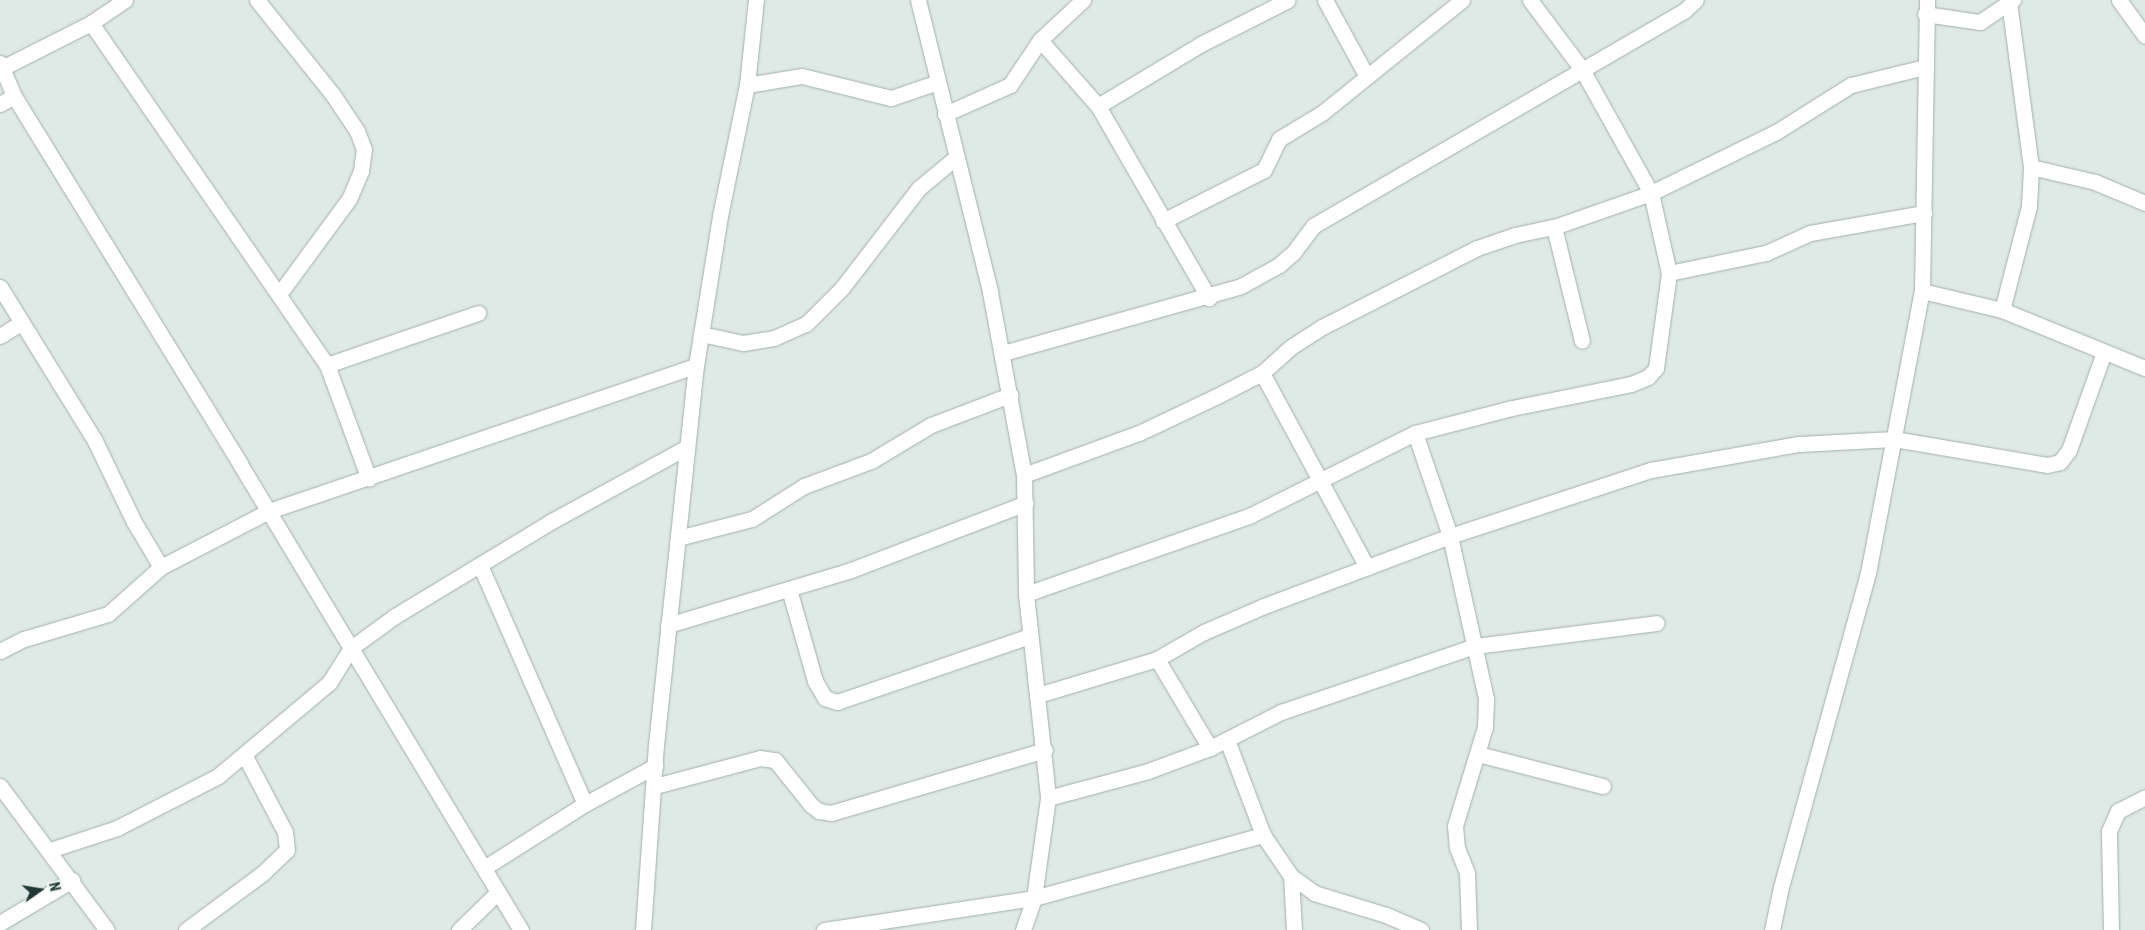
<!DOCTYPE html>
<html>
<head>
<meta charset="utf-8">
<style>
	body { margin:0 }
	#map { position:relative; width:2145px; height:930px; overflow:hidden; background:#dfe9e6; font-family:"Roboto Condensed",sans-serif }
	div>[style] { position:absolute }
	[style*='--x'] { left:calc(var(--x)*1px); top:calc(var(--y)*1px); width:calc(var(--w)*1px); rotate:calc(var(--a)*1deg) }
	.roads { filter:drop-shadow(0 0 1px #a3b0ad) drop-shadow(0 0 1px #a3b0ad) }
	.minor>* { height:15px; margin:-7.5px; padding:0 7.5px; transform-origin:7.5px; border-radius:7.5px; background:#fff }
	span { translate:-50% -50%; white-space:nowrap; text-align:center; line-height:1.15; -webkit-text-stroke:4px #eff6f3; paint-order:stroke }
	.north { position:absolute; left:15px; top:865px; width:50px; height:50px; -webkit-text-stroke:4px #eff6f3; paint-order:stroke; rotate:77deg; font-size:14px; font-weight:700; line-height:20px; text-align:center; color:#223834 }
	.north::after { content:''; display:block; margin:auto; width:18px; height:22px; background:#223834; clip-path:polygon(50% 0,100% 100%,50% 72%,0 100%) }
</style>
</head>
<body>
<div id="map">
	<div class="roads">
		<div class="minor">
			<i style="--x:257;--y:0;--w:122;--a:51.3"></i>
			<i style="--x:333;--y:95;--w:43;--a:56.3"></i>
			<i style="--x:357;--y:131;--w:19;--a:69"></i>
			<i style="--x:364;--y:149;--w:22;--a:98"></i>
			<i style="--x:361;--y:171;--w:30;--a:113"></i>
			<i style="--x:349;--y:199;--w:117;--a:126.3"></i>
			<i style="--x:918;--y:0;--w:301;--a:76.1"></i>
			<i style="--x:990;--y:292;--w:186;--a:79.5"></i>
			<i style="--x:1024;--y:475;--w:119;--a:89"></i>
			<i style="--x:1026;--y:594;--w:205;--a:83.8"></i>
			<i style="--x:1048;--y:798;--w:101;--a:98"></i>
			<i style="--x:1034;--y:898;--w:34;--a:109"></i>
			<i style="--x:1325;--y:0;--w:85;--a:61.3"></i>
			<i style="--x:2119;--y:0;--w:44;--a:54.2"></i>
			<i style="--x:1925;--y:14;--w:56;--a:8.3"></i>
			<i style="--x:1980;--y:22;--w:40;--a:-34"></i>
			<i style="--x:91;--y:23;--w:416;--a:55.4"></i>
			<i style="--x:327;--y:365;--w:121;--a:69.8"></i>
			<i style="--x:1040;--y:40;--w:88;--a:48.7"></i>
			<i style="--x:1098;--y:106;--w:222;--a:60"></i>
			<i style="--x:0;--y:63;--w:36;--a:67"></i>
			<i style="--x:14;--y:96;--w:432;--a:58.4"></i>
			<i style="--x:240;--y:464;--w:544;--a:58.91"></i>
			<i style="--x:2;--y:68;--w:100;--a:-26.8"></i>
			<i style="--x:91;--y:23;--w:41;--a:-34.1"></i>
			<i style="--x:747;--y:85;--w:56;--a:-9.3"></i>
			<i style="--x:802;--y:76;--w:92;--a:13.9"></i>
			<i style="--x:891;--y:98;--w:50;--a:-18.8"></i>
			<i style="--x:0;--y:104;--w:16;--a:-30"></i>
			<i style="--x:1098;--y:106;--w:120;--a:-31"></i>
			<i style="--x:1201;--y:44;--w:97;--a:-26.8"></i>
			<i style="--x:945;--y:114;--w:71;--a:-24"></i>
			<i style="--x:1010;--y:85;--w:54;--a:-56.3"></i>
			<i style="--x:1040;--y:40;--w:59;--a:-42.9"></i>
			<i style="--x:2031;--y:167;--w:66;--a:13.2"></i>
			<i style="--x:2095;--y:182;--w:54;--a:22.8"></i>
			<i style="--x:1163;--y:221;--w:113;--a:-26.8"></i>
			<i style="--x:1264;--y:170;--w:34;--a:-64"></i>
			<i style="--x:1279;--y:139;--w:50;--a:-31.2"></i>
			<i style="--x:1322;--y:113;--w:180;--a:-38.9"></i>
			<i style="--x:1554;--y:227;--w:117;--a:76.2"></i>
			<i style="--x:1669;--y:273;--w:99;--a:-11.7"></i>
			<i style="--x:1766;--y:253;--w:48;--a:-24.4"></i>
			<i style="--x:1810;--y:233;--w:116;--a:-10"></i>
			<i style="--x:0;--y:287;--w:181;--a:58.3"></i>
			<i style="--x:95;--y:441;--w:90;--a:64.3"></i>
			<i style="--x:134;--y:522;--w:52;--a:59"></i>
			<i style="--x:161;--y:567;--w:122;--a:-27.4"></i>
			<i style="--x:269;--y:511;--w:451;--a:-18.8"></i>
			<i style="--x:1922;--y:291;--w:82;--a:13.4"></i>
			<i style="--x:2002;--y:310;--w:154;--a:22.1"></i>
			<i style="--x:2002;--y:310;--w:107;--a:-75.4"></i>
			<i style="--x:2029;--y:206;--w:39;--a:-87"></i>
			<i style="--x:2031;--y:167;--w:165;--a:-97.6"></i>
			<i style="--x:701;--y:334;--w:43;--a:12.1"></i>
			<i style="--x:743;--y:343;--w:31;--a:-9"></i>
			<i style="--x:774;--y:338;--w:35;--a:-24"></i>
			<i style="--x:806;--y:324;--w:51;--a:-45"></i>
			<i style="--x:842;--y:288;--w:126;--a:-52.4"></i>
			<i style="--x:919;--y:188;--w:47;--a:-39.8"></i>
			<i style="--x:0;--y:336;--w:26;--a:-32"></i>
			<i style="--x:1003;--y:353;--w:247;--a:-15.7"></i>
			<i style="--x:1241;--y:286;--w:43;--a:-28.9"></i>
			<i style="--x:1279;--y:265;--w:18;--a:-41"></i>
			<i style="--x:1293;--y:253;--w:34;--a:-53"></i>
			<i style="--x:1313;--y:226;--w:429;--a:-30.1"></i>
			<i style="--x:1684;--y:11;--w:16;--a:-43"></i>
			<i style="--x:327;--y:365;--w:160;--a:-19"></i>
			<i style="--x:1262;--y:373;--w:221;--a:61.6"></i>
			<i style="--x:1415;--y:433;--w:109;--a:71.2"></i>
			<i style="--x:1450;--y:536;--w:167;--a:77.5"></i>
			<i style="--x:1486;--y:699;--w:28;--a:92"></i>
			<i style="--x:1485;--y:727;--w:103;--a:106.9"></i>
			<i style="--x:1455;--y:826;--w:22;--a:85"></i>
			<i style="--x:1457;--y:848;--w:27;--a:68"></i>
			<i style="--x:1467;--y:873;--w:57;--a:88"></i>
			<i style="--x:1024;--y:475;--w:122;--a:-20.1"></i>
			<i style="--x:1139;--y:433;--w:86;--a:-25.4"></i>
			<i style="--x:1217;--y:396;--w:51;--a:-27.1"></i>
			<i style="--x:1262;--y:373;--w:39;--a:-42"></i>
			<i style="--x:1291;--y:347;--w:37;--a:-33"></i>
			<i style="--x:1322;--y:327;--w:174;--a:-27"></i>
			<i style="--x:1477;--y:248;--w:40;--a:-18.9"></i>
			<i style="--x:1515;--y:235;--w:40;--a:-12"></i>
			<i style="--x:1554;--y:227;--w:103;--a:-19.3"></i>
			<i style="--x:1651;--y:193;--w:139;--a:-26"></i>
			<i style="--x:1776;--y:132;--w:89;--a:-32.1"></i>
			<i style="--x:1851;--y:85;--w:76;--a:-13.7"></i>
			<i style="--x:678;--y:538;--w:76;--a:-14.4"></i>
			<i style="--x:752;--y:519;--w:62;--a:-32.4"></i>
			<i style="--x:804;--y:486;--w:72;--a:-20.5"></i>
			<i style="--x:871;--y:461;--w:70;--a:-31"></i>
			<i style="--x:931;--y:425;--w:85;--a:-20.8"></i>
			<i style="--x:480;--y:565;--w:261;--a:66.3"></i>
			<i style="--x:789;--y:589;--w:96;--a:74.2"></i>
			<i style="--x:815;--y:681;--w:20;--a:60"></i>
			<i style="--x:825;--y:698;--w:13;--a:18"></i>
			<i style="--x:837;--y:702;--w:204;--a:-18.9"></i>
			<i style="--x:1026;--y:594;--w:238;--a:-19.3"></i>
			<i style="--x:1251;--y:515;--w:183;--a:-26.6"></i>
			<i style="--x:1415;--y:433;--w:100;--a:-14.5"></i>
			<i style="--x:1512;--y:408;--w:121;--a:-11.4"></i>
			<i style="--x:1631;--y:384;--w:18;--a:-22"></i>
			<i style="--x:1648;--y:377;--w:12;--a:-48"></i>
			<i style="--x:1656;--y:368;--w:96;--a:-82.2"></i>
			<i style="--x:1669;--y:273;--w:82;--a:-102.7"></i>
			<i style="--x:1651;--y:193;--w:143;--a:-119.2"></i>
			<i style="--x:1581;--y:68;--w:85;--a:-126.9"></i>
			<i style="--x:668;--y:625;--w:191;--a:-16.7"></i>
			<i style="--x:851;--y:570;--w:187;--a:-20.9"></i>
			<i style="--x:0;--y:651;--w:27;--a:-27"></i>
			<i style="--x:24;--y:639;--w:88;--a:-16.6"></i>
			<i style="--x:108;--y:614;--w:71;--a:-41.6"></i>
			<i style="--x:1157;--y:659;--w:104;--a:59.2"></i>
			<i style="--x:1038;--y:695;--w:124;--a:-16.8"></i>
			<i style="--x:1157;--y:659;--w:54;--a:-29.9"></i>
			<i style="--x:1204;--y:632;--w:65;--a:-23.4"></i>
			<i style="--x:1264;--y:606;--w:199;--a:-20.6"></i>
			<i style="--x:1450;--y:536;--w:212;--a:-18.2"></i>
			<i style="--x:1651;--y:470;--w:150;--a:-10"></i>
			<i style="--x:1799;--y:444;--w:95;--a:-3"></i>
			<i style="--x:1894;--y:439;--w:155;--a:9.6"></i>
			<i style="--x:2047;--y:465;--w:13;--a:-13"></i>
			<i style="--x:2060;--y:462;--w:15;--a:-53"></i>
			<i style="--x:2069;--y:450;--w:104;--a:-70.3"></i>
			<i style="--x:1227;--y:740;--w:102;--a:69.2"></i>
			<i style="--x:1263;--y:835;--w:50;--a:55.7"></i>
			<i style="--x:1291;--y:876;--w:29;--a:36"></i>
			<i style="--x:1314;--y:893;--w:75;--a:17"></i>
			<i style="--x:1386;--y:915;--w:38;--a:23"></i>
			<i style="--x:1478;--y:754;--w:129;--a:14.4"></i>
			<i style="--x:0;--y:786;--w:179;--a:53.4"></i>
			<i style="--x:655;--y:786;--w:109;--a:-14.9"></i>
			<i style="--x:760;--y:758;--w:15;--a:8"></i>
			<i style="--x:775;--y:760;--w:58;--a:51.3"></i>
			<i style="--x:811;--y:805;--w:10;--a:37"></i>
			<i style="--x:819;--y:811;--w:12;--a:9"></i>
			<i style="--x:831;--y:813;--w:223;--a:-16.4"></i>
			<i style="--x:1048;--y:798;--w:104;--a:-15.1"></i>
			<i style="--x:1148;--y:771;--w:66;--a:-20.4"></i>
			<i style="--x:1210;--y:748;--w:80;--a:-26.9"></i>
			<i style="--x:1281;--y:712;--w:205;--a:-18.8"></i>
			<i style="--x:1475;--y:646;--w:183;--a:-7.2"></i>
			<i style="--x:50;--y:850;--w:71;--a:-18.2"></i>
			<i style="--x:117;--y:828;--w:114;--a:-27.2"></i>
			<i style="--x:218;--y:776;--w:145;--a:-40"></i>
			<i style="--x:329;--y:683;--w:41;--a:-57.8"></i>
			<i style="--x:351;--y:648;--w:54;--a:-36"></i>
			<i style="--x:395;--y:616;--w:181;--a:-31.2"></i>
			<i style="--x:550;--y:522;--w:156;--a:-28.7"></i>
			<i style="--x:484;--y:868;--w:120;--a:-32.4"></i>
			<i style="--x:585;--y:804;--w:80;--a:-28.5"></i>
			<i style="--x:1291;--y:876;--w:54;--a:86.8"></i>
			<i style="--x:0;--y:923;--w:84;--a:-30.8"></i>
			<i style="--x:186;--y:930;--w:96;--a:-36.5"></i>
			<i style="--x:263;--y:873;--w:33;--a:-44"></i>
			<i style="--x:287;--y:850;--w:18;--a:-96"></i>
			<i style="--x:285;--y:832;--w:86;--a:-117.8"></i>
			<i style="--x:459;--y:930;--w:54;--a:-44.3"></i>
			<i style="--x:643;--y:930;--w:185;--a:-86"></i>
			<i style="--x:656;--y:745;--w:381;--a:-84"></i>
			<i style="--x:696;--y:366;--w:152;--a:-80.9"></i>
			<i style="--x:720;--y:216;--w:134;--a:-78.4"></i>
			<i style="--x:747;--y:85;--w:85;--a:-84"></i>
			<i style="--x:824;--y:930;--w:212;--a:-8.7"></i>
			<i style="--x:1034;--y:898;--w:238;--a:-15.4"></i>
			<i style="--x:1772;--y:930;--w:44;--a:-78.2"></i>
			<i style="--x:1781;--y:887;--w:326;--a:-74.5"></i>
			<i style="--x:1868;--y:573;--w:287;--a:-79.2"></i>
			<i style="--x:1922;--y:291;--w:291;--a:-89"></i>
			<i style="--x:2111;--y:930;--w:99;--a:-91.2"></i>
			<i style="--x:2109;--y:831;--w:22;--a:-66"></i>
			<i style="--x:2118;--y:811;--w:30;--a:-27"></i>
		</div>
	</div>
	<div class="north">N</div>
</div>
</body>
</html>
